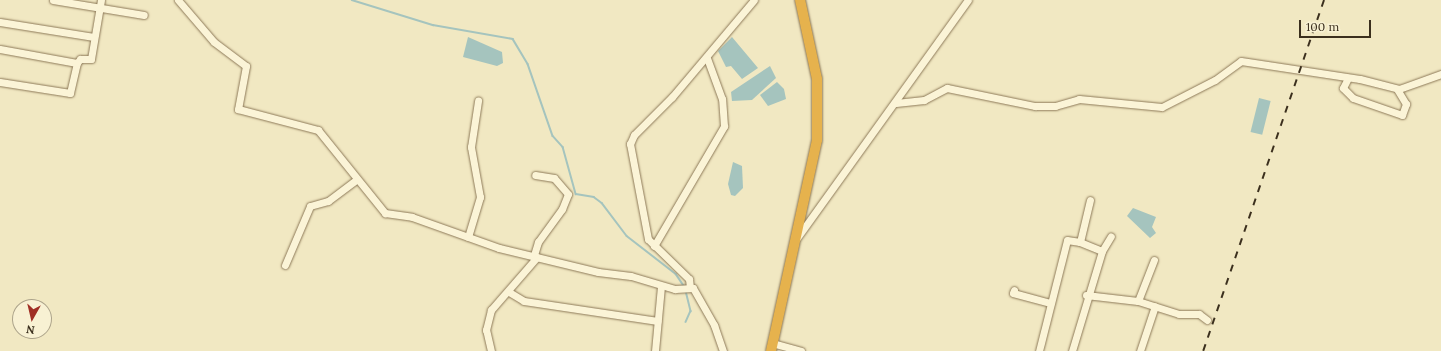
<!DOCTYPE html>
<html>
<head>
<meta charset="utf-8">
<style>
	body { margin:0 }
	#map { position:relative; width:1441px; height:351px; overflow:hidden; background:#f1e8c2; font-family:Lora,serif }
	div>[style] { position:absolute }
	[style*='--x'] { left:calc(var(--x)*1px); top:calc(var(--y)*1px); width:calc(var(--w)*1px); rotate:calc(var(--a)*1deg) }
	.water>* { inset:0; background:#a5c4be; transform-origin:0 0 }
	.stream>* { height:1.5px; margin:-0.75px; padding:0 0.75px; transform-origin:0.75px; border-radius:0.75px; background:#a5c4be }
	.roads { filter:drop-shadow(0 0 1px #8d7958) drop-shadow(0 0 1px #8d7958) }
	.minor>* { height:7px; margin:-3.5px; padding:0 3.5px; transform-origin:3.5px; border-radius:3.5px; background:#fbf4d7 }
	.highway>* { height:10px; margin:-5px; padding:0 5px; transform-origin:5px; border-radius:5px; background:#e6b24d }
	.rail>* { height:1.5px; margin-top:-0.75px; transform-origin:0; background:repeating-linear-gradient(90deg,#3b2f1d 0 7px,transparent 0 14px) }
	span { translate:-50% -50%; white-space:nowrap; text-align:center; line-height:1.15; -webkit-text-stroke:4px #f8f1d3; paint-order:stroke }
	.north { position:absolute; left:12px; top:299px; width:40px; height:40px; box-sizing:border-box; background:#f8f1d3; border:1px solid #aca38a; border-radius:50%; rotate:188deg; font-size:11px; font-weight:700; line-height:16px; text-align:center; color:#3b2f1d }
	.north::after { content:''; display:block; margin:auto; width:14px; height:18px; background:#a02f24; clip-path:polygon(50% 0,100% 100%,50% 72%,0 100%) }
	.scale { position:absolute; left:1299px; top:20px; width:72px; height:18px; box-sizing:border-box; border:2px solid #3b2f1d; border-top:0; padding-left:5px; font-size:12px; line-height:14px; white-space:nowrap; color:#3b2f1d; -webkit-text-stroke:3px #f8f1d3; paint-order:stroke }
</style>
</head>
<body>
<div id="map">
	<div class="water">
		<i style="clip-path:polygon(468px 37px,502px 52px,503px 63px,497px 66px,463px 57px)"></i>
		<i style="clip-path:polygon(732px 37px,758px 68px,742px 79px,731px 66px,726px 67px,718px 51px)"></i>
		<i style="clip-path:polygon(770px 66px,776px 78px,752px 100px,732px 101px,731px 92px)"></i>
		<i style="clip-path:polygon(777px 82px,784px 89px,786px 99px,768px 106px,760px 95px)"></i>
		<i style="left:1259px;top:98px;width:12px;height:35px;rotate:14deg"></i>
		<i style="clip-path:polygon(733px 162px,742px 166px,743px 188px,735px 196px,731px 195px,728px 184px)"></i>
		<i style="clip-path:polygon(1133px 208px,1156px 217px,1152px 227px,1156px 233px,1150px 238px,1127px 216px)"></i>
	</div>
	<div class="stream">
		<i style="--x:352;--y:0;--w:85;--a:17.2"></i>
		<i style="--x:433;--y:25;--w:81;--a:9.9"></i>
		<i style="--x:513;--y:39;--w:29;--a:59"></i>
		<i style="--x:528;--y:64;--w:76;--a:70.9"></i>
		<i style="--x:553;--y:136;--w:15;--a:48"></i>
		<i style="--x:563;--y:147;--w:49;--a:74.5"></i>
		<i style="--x:576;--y:194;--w:18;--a:9"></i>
		<i style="--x:594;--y:197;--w:10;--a:37"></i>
		<i style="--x:602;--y:203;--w:41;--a:52.9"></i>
		<i style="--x:627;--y:236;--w:62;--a:37.8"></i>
		<i style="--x:676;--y:274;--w:14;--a:56"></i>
		<i style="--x:686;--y:291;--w:21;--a:76"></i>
		<i style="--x:691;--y:311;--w:12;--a:114"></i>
	</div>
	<div class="roads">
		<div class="minor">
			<i style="--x:53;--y:0;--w:92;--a:9.4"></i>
			<i style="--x:178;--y:0;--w:55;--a:49.4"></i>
			<i style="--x:214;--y:42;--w:40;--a:37"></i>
			<i style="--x:246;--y:66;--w:44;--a:100.5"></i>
			<i style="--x:238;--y:109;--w:83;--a:14.7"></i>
			<i style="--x:318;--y:130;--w:107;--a:51.1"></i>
			<i style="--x:385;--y:213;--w:27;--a:8"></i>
			<i style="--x:412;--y:217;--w:92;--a:19.6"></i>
			<i style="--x:499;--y:248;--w:102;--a:13.6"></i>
			<i style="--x:598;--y:272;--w:33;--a:7"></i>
			<i style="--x:631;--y:276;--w:46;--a:16.5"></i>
			<i style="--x:675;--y:289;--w:18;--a:-3"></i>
			<i style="--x:693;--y:288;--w:43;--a:60.4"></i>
			<i style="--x:714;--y:325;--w:28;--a:71"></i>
			<i style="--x:0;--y:22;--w:95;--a:9.1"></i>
			<i style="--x:0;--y:49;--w:78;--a:10.3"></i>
			<i style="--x:77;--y:63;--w:5;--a:-53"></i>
			<i style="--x:80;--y:59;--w:11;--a:0"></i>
			<i style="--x:91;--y:59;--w:60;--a:-80.4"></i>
			<i style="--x:1348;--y:78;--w:11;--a:117"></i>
			<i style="--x:1343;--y:88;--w:14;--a:45"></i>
			<i style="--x:1353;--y:98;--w:52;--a:19.1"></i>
			<i style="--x:1402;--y:115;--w:12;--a:-70"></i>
			<i style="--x:1406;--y:104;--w:17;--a:-121"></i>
			<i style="--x:0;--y:82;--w:71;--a:8.9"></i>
			<i style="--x:70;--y:93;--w:31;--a:-77"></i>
			<i style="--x:896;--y:103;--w:28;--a:-6"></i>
			<i style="--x:924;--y:100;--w:26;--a:-28"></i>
			<i style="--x:947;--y:88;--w:90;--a:11.6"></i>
			<i style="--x:1035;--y:106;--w:20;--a:0"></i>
			<i style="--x:1055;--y:106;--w:25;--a:-16"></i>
			<i style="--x:1079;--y:99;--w:83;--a:5.5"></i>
			<i style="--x:1162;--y:107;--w:59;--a:-27"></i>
			<i style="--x:1215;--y:80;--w:32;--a:-36"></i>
			<i style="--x:1241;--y:61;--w:120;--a:8.6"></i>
			<i style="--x:1360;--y:79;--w:40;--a:14.4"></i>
			<i style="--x:1399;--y:89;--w:45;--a:-19.7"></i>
			<i style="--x:468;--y:237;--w:42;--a:-73.3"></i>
			<i style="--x:480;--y:197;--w:51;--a:-100.2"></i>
			<i style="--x:471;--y:147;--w:47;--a:-81.3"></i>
			<i style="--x:794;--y:242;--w:298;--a:-54.3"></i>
			<i style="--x:654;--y:246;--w:139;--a:-59.7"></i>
			<i style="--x:724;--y:126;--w:27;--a:-94"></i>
			<i style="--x:722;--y:99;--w:44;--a:-110.1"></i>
			<i style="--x:1102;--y:251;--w:17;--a:-59"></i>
			<i style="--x:534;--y:255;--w:14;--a:-73"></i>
			<i style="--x:538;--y:242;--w:41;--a:-54"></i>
			<i style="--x:562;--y:209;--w:16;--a:-68"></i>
			<i style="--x:568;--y:194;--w:21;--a:-131"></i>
			<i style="--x:554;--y:178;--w:19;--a:-171"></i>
			<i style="--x:285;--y:265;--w:64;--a:-67"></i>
			<i style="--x:310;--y:206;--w:19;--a:-16"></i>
			<i style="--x:328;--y:201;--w:36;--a:-37"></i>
			<i style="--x:690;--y:288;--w:9;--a:-96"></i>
			<i style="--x:689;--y:279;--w:57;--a:-135.7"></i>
			<i style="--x:648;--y:239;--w:97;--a:-100.7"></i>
			<i style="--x:630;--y:144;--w:10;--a:-66"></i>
			<i style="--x:634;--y:135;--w:54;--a:-45"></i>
			<i style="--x:672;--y:97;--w:127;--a:-49.8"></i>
			<i style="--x:1014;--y:290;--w:3;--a:108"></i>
			<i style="--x:1013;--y:293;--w:38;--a:15"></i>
			<i style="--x:509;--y:292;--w:17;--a:31"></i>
			<i style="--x:524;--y:301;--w:135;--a:8.5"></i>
			<i style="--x:1086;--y:295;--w:52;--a:6.6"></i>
			<i style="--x:1138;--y:301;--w:43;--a:17.6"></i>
			<i style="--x:1179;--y:314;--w:20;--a:0"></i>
			<i style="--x:1199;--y:314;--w:10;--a:37"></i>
			<i style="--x:1138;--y:301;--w:44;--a:-68.7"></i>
			<i style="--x:772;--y:343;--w:30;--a:15"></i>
			<i style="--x:491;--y:351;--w:22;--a:-103"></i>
			<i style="--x:486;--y:330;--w:21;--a:-76"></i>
			<i style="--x:491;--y:310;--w:70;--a:-49"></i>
			<i style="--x:655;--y:351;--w:65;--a:-84.7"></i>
			<i style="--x:1039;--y:351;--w:114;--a:-75.8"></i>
			<i style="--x:1067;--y:240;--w:13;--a:9"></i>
			<i style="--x:1072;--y:351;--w:104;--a:-73.3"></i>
			<i style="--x:1102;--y:251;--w:24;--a:-158"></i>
			<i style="--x:1080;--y:242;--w:43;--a:-76.6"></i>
			<i style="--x:1140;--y:351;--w:47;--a:-71.6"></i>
		</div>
		<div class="highway">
			<i style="--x:771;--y:351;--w:216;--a:-77.7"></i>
			<i style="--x:817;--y:140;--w:61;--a:-90"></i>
			<i style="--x:817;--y:79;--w:81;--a:-102.1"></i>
		</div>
	</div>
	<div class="rail">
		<i style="--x:1203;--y:351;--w:371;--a:-71"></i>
	</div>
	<div class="north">N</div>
	<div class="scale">100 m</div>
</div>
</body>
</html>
